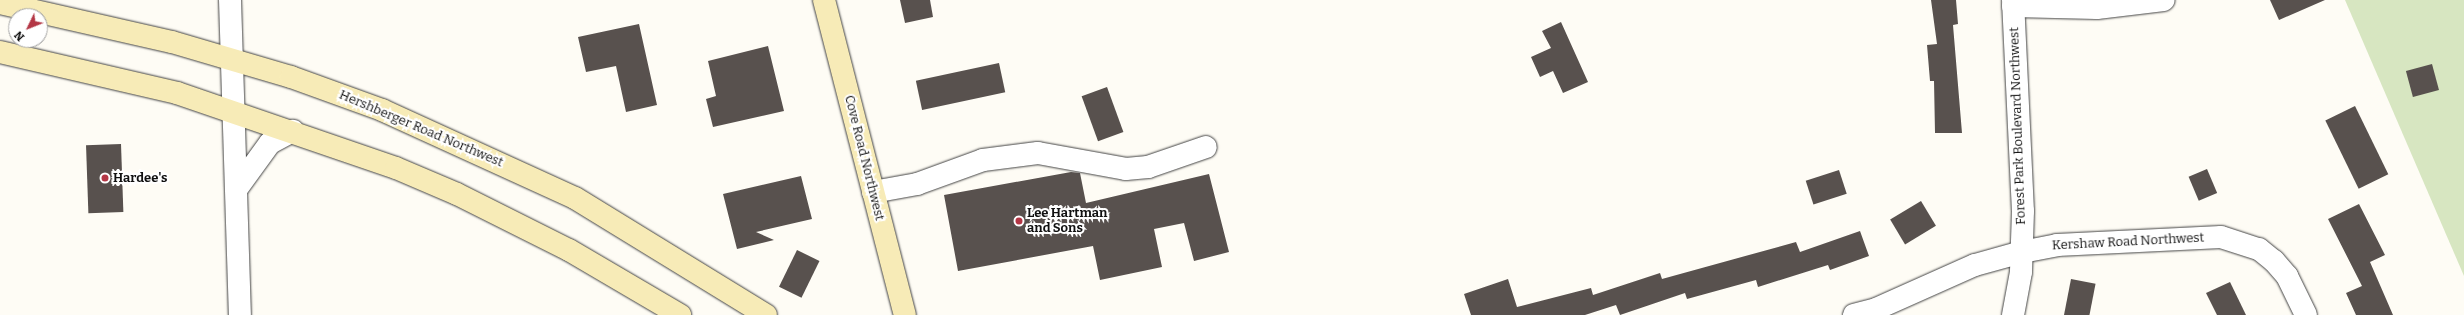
<!DOCTYPE html>
<html>
<head>
<meta charset="utf-8">
<style>
	body { margin:0 }
	#map { position:relative; width:2464px; height:315px; overflow:hidden; background:#fefcf5; font-family:Bitter,serif }
	div>[style] { position:absolute }
	[style*='--x'] { left:calc(var(--x)*1px); top:calc(var(--y)*1px); width:calc(var(--w)*1px); rotate:calc(var(--a)*1deg) }
	.green>* { inset:0; background:#d7e6c1 }
	.building>* { inset:0; background:#58514e; transform-origin:0 0 }
	.roads { filter:drop-shadow(0 0 1px #444) drop-shadow(0 0 1px #444) }
	.minor>* { height:22px; margin:-11px; padding:0 11px; transform-origin:11px; border-radius:11px; background:#fff }
	.secondary>* { height:22px; margin:-11px; padding:0 11px; transform-origin:11px; border-radius:11px; background:#f7ebb7 }
	.dots>* { width:11px; height:11px; translate:-50% -50%; box-sizing:border-box; border:2px solid #fff; border-radius:50% }
	span { translate:-50% -50%; white-space:nowrap; text-align:center; line-height:1.15; -webkit-text-stroke:4px #fff; paint-order:stroke }
	.street-label { font-size:13px; color:#111 }
	.poi-label { font-size:13px; color:#111; font-weight:700 }
	.left { translate:0 -50%; text-align:left }
	.north { position:absolute; left:8px; top:8px; width:40px; height:40px; box-sizing:border-box; background:#fff; border:1px solid #a0a0a0; border-radius:50%; rotate:227deg; font-size:11px; font-weight:700; line-height:16px; text-align:center; color:#111 }
	.north::after { content:''; display:block; margin:auto; width:14px; height:18px; background:#b33645; clip-path:polygon(50% 0,100% 100%,50% 72%,0 100%) }
</style>
</head>
<body>
<div id="map">
	<div class="green">
		<i style="clip-path:polygon(2345px 0,2464px 0,2464px 276px)"></i>
	</div>
	<div class="building">
		<i style="clip-path:polygon(900px 0,930px 0,933px 17px,905px 23px)"></i>
		<i style="clip-path:polygon(1931px 0,1956px 0,1958px 24px,1953px 25px,1962px 133px,1935px 133px,1934px 81px,1930px 81px,1927px 45px,1937px 44px)"></i>
		<i style="clip-path:polygon(2270px 0,2325px 0,2279px 20px)"></i>
		<i style="clip-path:polygon(1561px 22px,1588px 82px,1563px 93px,1553px 71px,1540px 77px,1531px 57px,1551px 48px,1542px 31px)"></i>
		<i style="clip-path:polygon(639px 24px,657px 105px,626px 112px,616px 66px,586px 72px,578px 37px)"></i>
		<i style="clip-path:polygon(768px 46px,784px 111px,713px 127px,706px 99px,716px 96px,708px 61px)"></i>
		<i style="left:999px;top:63px;width:30px;height:85px;rotate:78deg"></i>
		<i style="left:2432px;top:64px;width:27px;height:27px;rotate:75deg"></i>
		<i style="left:1107px;top:87px;width:48px;height:27px;rotate:70deg"></i>
		<i style="left:2355px;top:106px;width:76px;height:33px;rotate:64deg"></i>
		<i style="left:121px;top:144px;width:68px;height:35px;rotate:88deg"></i>
		<i style="left:2207px;top:169px;width:26px;height:20px;rotate:67deg"></i>
		<i style="left:1839px;top:170px;width:25px;height:35px;rotate:72deg"></i>
		<i style="clip-path:polygon(1071px 172px,1080px 173px,1086px 203px,1209px 174px,1229px 252px,1194px 261px,1184px 223px,1154px 229px,1162px 267px,1100px 280px,1093px 246px,958px 271px,944px 195px)"></i>
		<i style="clip-path:polygon(801px 176px,812px 219px,756px 232px,774px 240px,737px 249px,723px 194px)"></i>
		<i style="left:1921px;top:201px;width:29px;height:36px;rotate:59deg"></i>
		<i style="clip-path:polygon(2359px 204px,2385px 255px,2370px 262px,2393px 315px,2356px 315px,2346px 293px,2362px 286px,2328px 219px)"></i>
		<i style="clip-path:polygon(1860px 231px,1869px 256px,1830px 270px,1828px 265px,1758px 287px,1756px 280px,1687px 299px,1685px 293px,1620px 315px,1616px 305px,1585px 315px,1471px 315px,1464px 294px,1508px 279px,1517px 307px,1591px 288px,1593px 295px,1660px 273px,1662px 279px,1796px 242px,1800px 252px)"></i>
		<i style="left:797px;top:250px;width:25px;height:41px;rotate:26deg"></i>
		<i style="left:2071px;top:279px;width:25px;height:37px;rotate:11deg"></i>
		<i style="clip-path:polygon(2230px 282px,2246px 315px,2217px 315px,2206px 293px)"></i>
	</div>
	<div class="roads">
		<div class="minor">
			<i style="--x:230;--y:0;--w:315;--a:88.2"></i>
			<i style="--x:2013;--y:0;--w:211;--a:87.3"></i>
			<i style="--x:2023;--y:211;--w:61;--a:91.9"></i>
			<i style="--x:2021;--y:272;--w:44;--a:100.5"></i>
			<i style="--x:2013;--y:6;--w:84;--a:1.4"></i>
			<i style="--x:2097;--y:8;--w:67;--a:-6.8"></i>
			<i style="--x:238;--y:187;--w:54;--a:-54"></i>
			<i style="--x:270;--y:143;--w:26;--a:-28"></i>
			<i style="--x:873;--y:192;--w:45;--a:-10.3"></i>
			<i style="--x:917;--y:184;--w:70;--a:-20"></i>
			<i style="--x:983;--y:160;--w:55;--a:-7.3"></i>
			<i style="--x:1038;--y:153;--w:89;--a:10.3"></i>
			<i style="--x:1126;--y:169;--w:22;--a:-5"></i>
			<i style="--x:1148;--y:167;--w:61;--a:-19"></i>
			<i style="--x:1854;--y:315;--w:23;--a:-15"></i>
			<i style="--x:1876;--y:309;--w:108;--a:-24"></i>
			<i style="--x:1975;--y:265;--w:49;--a:-15.5"></i>
			<i style="--x:2022;--y:252;--w:36;--a:-11"></i>
			<i style="--x:2057;--y:245;--w:164;--a:-2.8"></i>
			<i style="--x:2221;--y:237;--w:40;--a:18"></i>
			<i style="--x:2259;--y:249;--w:19;--a:39"></i>
			<i style="--x:2274;--y:261;--w:20;--a:49"></i>
			<i style="--x:2287;--y:276;--w:43;--a:64"></i>
		</div>
		<div class="secondary">
			<i style="--x:824;--y:0;--w:325;--a:75.6"></i>
			<i style="--x:0;--y:3;--w:176;--a:12.8"></i>
			<i style="--x:172;--y:42;--w:124;--a:16.4"></i>
			<i style="--x:291;--y:77;--w:97;--a:19.9"></i>
			<i style="--x:382;--y:110;--w:212;--a:24.5"></i>
			<i style="--x:575;--y:198;--w:224;--a:31.5"></i>
			<i style="--x:0;--y:52;--w:182;--a:13"></i>
			<i style="--x:177;--y:93;--w:231;--a:18.9"></i>
			<i style="--x:396;--y:168;--w:66;--a:23.1"></i>
			<i style="--x:457;--y:194;--w:125;--a:26.6"></i>
			<i style="--x:569;--y:250;--w:129;--a:30.4"></i>
		</div>
	</div>
	<div class="dots">
		<i style="left:105px;top:178px;background:#b33645"></i>
		<i style="left:1019px;top:221px;background:#b33645"></i>
	</div>
	<div class="street-label">
		<span style="left:2018px;top:126px;rotate:-92deg">Forest Park Boulevard Northwest</span>
		<span style="left:421px;top:129px;rotate:23deg">Hershberger Road Northwest</span>
		<span style="left:864px;top:158px;rotate:76deg">Cove Road Northwest</span>
		<span style="left:2128px;top:242px;rotate:-3deg">Kershaw Road Northwest</span>
	</div>
	<div class="poi-label">
		<span class="left" style="left:113px;top:178px">Hardee's</span>
		<span class="left" style="left:1027px;top:221px">Lee Hartman<br>and Sons</span>
	</div>
	<div class="north">N</div>
</div>
</body>
</html>
